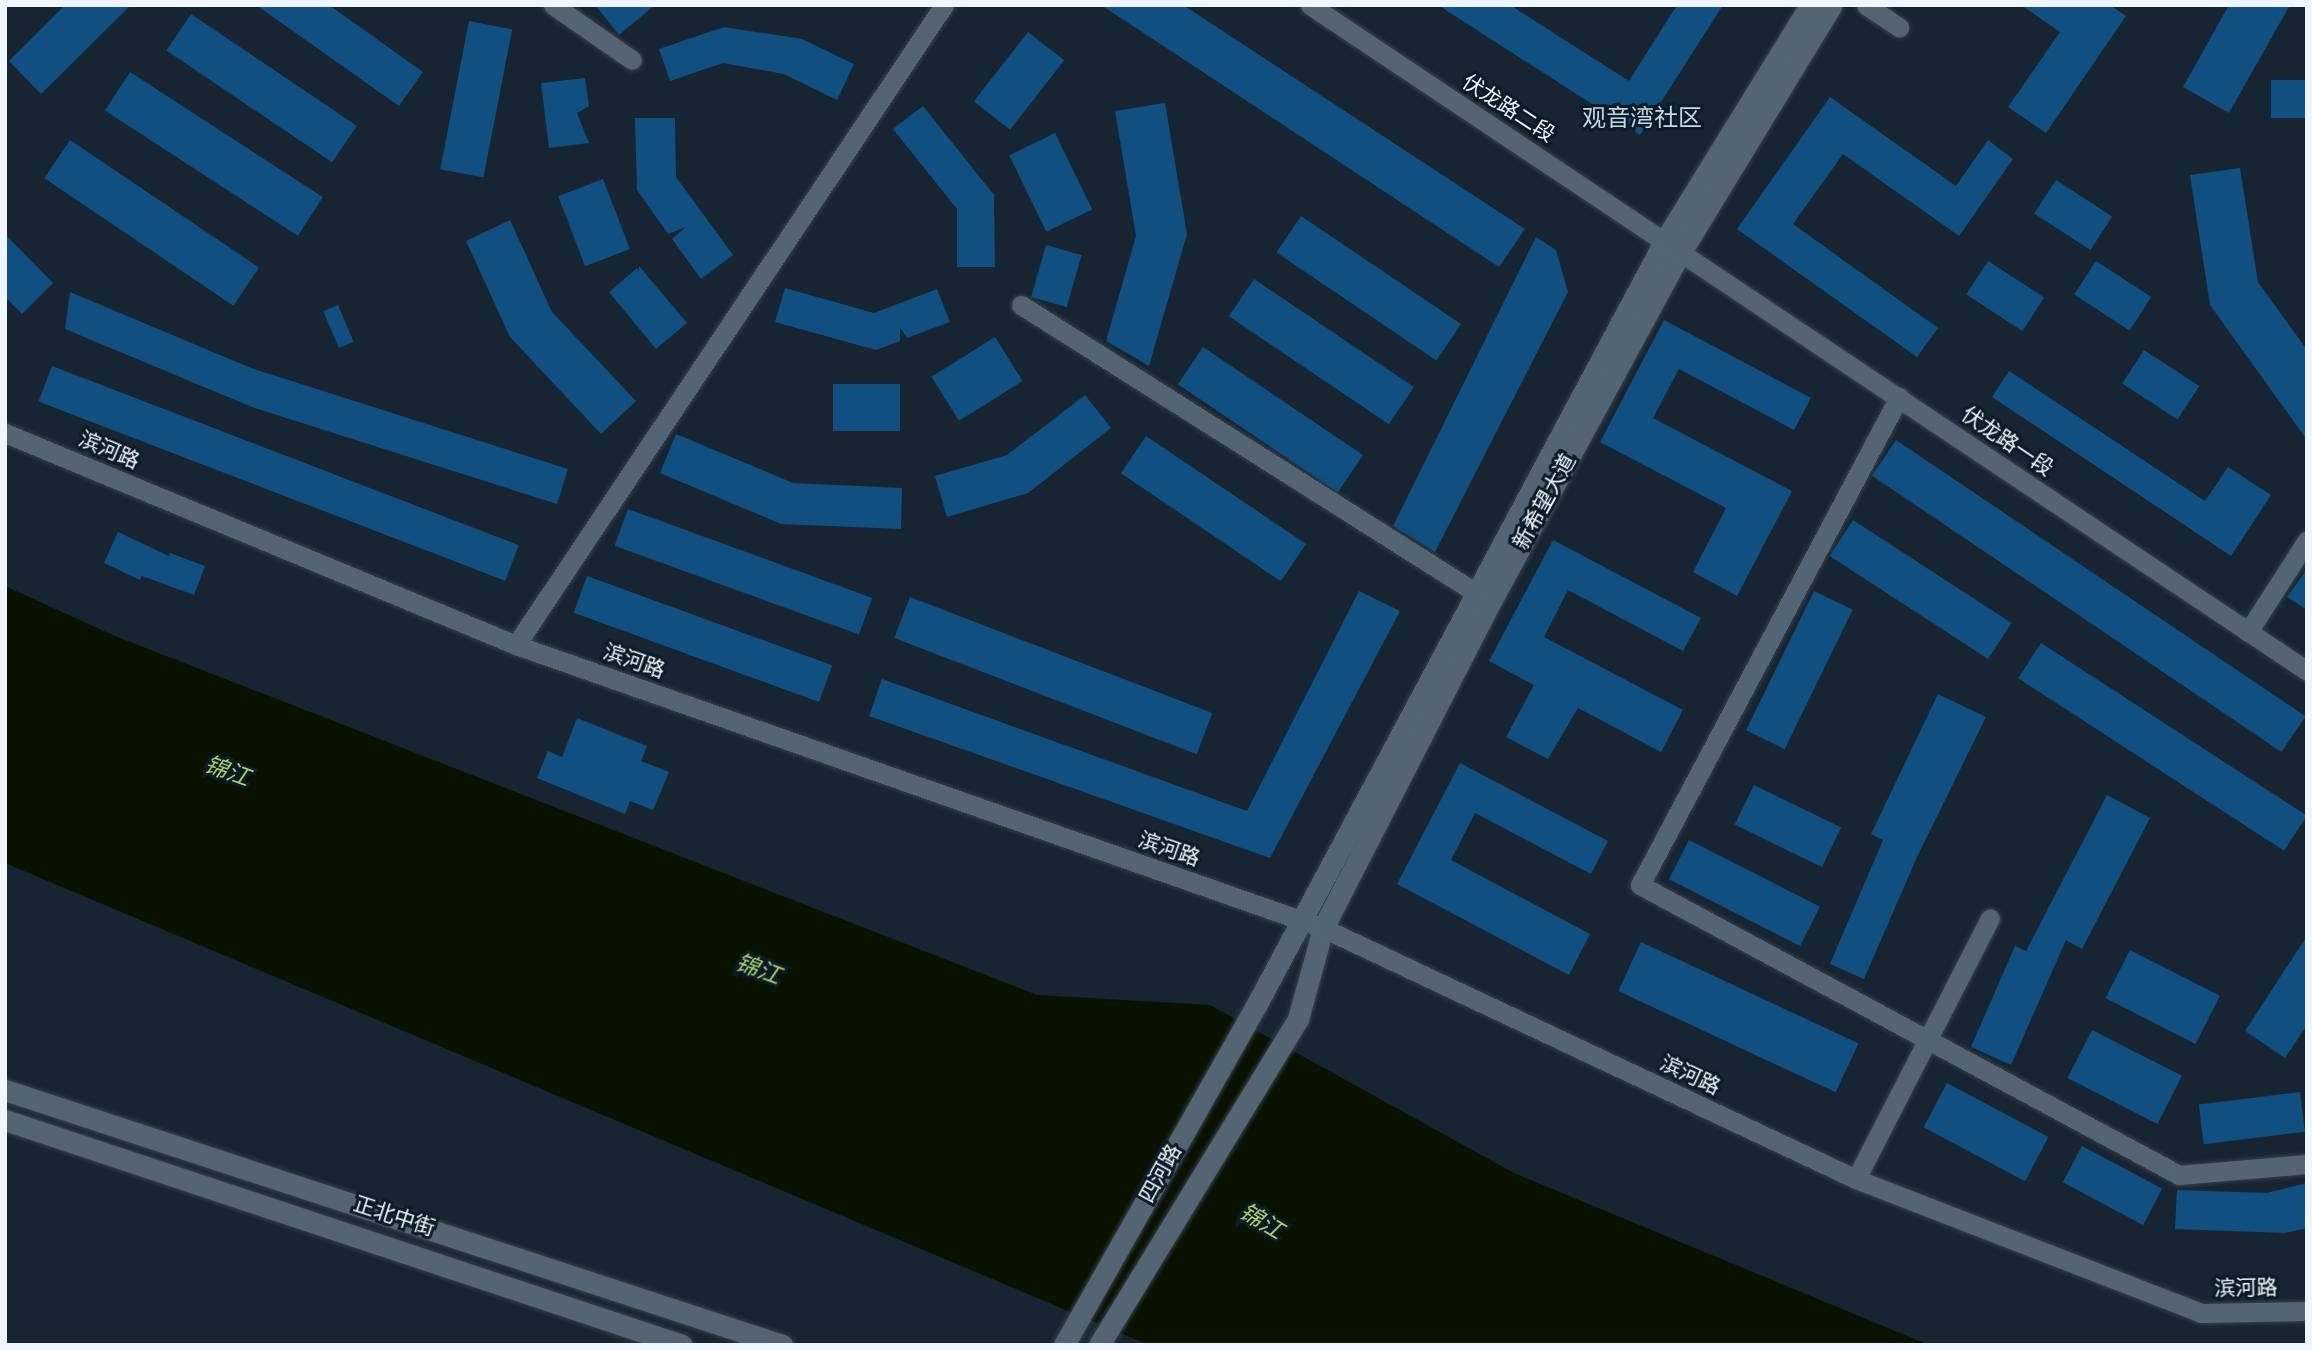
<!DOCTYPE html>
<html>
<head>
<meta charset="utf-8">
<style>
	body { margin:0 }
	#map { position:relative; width:2312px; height:1350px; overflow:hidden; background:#172431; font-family:"Sofia Sans Condensed","Noto Sans SC",sans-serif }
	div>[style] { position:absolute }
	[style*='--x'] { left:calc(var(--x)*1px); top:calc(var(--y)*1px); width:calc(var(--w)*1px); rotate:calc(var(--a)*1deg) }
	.water>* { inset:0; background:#091101 }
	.building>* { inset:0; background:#104f80; transform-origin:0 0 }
	.roads { filter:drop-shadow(0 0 2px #37404b) drop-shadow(0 0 2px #37404b) }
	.minor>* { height:19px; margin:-9.5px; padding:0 9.5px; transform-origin:9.5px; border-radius:9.5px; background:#546473 }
	.tertiary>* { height:21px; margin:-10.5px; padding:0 10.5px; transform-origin:10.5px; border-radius:10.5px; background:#546473 }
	span { translate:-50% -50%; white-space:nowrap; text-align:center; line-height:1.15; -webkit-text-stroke:6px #0d1b27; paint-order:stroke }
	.street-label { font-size:21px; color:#eff6fd }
	.water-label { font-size:23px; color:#aad271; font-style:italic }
	.quarter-label { font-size:24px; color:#c4d6e7 }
	.frame { position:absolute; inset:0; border:7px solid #eff6fd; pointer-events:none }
</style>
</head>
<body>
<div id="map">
	<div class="water">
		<i style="clip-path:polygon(5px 586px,115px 636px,1037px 995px,1210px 1005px,1514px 1173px,1929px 1345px,1149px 1345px,5px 863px)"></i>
	</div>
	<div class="building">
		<i style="clip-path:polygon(65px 5px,131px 5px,41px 94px,9px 61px)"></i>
		<i style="clip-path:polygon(256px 5px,329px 5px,423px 72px,399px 106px)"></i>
		<i style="clip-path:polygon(595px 5px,655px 5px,619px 35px)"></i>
		<i style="clip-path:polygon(1101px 5px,1183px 5px,1525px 229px,1499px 267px)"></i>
		<i style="clip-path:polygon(1438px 5px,1510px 5px,1629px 81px,1677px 5px,1723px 5px,1640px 135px)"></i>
		<i style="clip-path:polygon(2021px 5px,2110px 5px,2126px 16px,2046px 133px,2008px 107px,2060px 32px)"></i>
		<i style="clip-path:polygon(2229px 5px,2290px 5px,2229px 113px,2183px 87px)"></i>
		<i style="left:191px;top:14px;width:200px;height:44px;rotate:34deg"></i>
		<i style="left:469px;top:21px;width:44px;height:151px;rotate:11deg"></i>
		<i style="clip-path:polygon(724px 27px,802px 39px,854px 64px,837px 100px,784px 74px,723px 63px,670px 81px,659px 49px)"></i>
		<i style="left:1028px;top:32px;width:46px;height:88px;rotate:38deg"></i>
		<i style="left:130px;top:72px;width:230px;height:46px;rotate:33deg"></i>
		<i style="clip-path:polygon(585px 78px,589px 106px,577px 113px,589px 143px,549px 148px,541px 83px)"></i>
		<i style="left:2271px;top:80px;width:36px;height:38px"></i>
		<i style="clip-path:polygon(1830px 97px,1956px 186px,1988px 140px,2013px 159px,1959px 236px,1843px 154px,1793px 224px,1938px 328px,1917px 357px,1737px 229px)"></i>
		<i style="clip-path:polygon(1165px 103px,1187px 234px,1149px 366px,1106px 341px,1136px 236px,1115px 111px)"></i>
		<i style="clip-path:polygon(923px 106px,994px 195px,995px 267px,957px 267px,957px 209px,893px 129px)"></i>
		<i style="clip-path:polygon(635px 118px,675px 118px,676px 177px,733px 255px,701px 279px,672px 239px,686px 227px,668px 234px,637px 190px)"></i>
		<i style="left:1055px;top:133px;width:85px;height:51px;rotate:64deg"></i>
		<i style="left:70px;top:140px;width:228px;height:46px;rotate:34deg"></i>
		<i style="clip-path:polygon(2240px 168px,2258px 282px,2307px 350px,2307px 440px,2210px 305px,2190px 175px)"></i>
		<i style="left:603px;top:179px;width:75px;height:48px;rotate:69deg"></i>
		<i style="left:2056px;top:180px;width:67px;height:40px;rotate:33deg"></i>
		<i style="left:1301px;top:216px;width:193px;height:44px;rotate:34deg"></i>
		<i style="clip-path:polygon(510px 220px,552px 312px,636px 401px,601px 434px,510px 337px,466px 241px)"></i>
		<i style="clip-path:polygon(5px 234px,53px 283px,22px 314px,5px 297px)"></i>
		<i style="clip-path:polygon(1536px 237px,1556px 250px,1568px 292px,1435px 552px,1393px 526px)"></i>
		<i style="left:1046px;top:245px;width:37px;height:54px;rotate:16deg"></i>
		<i style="left:1988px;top:261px;width:67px;height:40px;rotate:33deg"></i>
		<i style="left:2096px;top:261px;width:66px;height:40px;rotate:33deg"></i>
		<i style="clip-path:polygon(639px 266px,687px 323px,656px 349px,609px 292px,637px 268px,639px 272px)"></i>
		<i style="left:1254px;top:279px;width:193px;height:45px;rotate:34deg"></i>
		<i style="clip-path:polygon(785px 288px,874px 313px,937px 289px,950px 322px,907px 338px,900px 327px,900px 341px,876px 350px,775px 322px)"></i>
		<i style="clip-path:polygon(70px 292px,251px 368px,568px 469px,557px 504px,252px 407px,65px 329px)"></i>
		<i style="left:338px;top:305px;width:40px;height:16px;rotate:67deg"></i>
		<i style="clip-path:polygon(1664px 320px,1811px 398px,1794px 430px,1679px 369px,1653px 418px,1792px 491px,1737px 596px,1693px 572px,1726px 508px,1600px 442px)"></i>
		<i style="left:995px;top:337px;width:52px;height:75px;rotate:58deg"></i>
		<i style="left:1203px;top:347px;width:193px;height:45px;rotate:34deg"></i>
		<i style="left:2144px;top:350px;width:66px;height:40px;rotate:33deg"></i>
		<i style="left:52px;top:366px;width:500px;height:38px;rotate:21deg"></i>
		<i style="clip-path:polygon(2009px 371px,2205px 501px,2228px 467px,2271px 495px,2231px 556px,1992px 397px)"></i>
		<i style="left:833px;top:384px;width:67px;height:47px"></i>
		<i style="clip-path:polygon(1085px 395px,1111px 428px,1028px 493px,947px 517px,935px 476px,1007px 455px)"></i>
		<i style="clip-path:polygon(676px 434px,793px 483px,902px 488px,901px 529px,781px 524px,660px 473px)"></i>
		<i style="left:1146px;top:436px;width:193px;height:45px;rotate:34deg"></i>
		<i style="left:1896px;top:440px;width:494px;height:43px;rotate:34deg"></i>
		<i style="left:628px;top:509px;width:260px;height:39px;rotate:20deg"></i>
		<i style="left:1853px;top:520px;width:189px;height:43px;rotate:33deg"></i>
		<i style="clip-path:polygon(118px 532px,169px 556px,170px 553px,205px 566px,194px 595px,142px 576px,140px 580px,104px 563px)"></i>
		<i style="clip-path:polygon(1553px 540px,1701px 618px,1683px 651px,1568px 590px,1544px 637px,1683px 710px,1661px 752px,1578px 708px,1548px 759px,1506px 737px,1534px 685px,1489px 661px)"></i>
		<i style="clip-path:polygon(2307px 569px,2307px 610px,2287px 597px)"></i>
		<i style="left:587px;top:576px;width:261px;height:39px;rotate:20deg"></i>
		<i style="clip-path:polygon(1359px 591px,1400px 611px,1270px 858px,869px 716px,882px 679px,1247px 811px)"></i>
		<i style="left:1814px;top:591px;width:43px;height:155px;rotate:26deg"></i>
		<i style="left:910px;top:597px;width:324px;height:44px;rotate:21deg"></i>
		<i style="left:2041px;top:643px;width:317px;height:42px;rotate:33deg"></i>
		<i style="clip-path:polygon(1938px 694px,1986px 717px,1917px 857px,1864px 979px,1830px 964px,1883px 840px,1871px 834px)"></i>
		<i style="clip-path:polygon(577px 718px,647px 746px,641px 761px,669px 772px,653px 810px,630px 801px,625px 814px,537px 778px,548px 751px,562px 757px)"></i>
		<i style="clip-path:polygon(1460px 763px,1608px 841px,1591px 874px,1475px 813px,1451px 860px,1590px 934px,1569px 975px,1397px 884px)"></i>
		<i style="left:1754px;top:785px;width:97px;height:44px;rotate:26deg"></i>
		<i style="clip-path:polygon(2107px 795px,2150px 818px,2082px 949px,2066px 940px,2011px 1065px,1971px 1047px,2015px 946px,2026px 951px)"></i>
		<i style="left:1689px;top:840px;width:147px;height:44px;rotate:27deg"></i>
		<i style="clip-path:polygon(2307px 936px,2307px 1025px,2285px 1058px,2245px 1031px)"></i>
		<i style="left:1641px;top:942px;width:240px;height:54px;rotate:25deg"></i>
		<i style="left:2130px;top:950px;width:101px;height:54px;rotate:27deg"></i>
		<i style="left:2092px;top:1030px;width:101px;height:54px;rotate:27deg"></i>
		<i style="left:1947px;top:1083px;width:115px;height:50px;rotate:28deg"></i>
		<i style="left:2300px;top:1092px;width:40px;height:102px;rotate:83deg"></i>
		<i style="left:2082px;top:1146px;width:91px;height:41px;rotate:28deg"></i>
		<i style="clip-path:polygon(2307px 1183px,2307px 1228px,2285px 1233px,2175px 1229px,2177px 1190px,2267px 1193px)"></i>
	</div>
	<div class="roads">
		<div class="minor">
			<i style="--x:553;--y:5;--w:96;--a:34.8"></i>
			<i style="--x:1310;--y:5;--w:1199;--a:33.74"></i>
			<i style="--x:1866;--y:5;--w:40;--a:34"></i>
			<i style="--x:1021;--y:305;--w:541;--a:32.31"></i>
			<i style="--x:1899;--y:397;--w:552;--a:117.96"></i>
			<i style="--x:1640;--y:885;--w:612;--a:28.28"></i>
			<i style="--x:2179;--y:1175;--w:128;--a:-4.9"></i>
			<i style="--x:5;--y:433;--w:553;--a:22.53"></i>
			<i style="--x:516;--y:645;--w:855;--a:19.32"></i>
			<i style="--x:1323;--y:928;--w:589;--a:25.22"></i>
			<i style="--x:1856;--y:1179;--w:370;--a:21.2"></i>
			<i style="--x:2201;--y:1313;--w:106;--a:-1.1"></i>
			<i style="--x:2248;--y:632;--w:109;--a:-57.3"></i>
			<i style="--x:516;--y:645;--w:770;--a:-56.23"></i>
			<i style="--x:1856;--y:1179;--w:293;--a:-62.8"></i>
		</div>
		<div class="tertiary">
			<i style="--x:5;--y:1090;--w:818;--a:18.17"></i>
			<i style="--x:5;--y:1120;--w:713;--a:18.38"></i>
			<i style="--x:1064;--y:1345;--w:394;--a:-60.5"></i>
			<i style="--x:1258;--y:1002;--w:864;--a:-61.89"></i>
			<i style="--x:1665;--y:240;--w:276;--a:-58.3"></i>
			<i style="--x:1099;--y:1345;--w:382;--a:-58.6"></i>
			<i style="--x:1298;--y:1019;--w:94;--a:-74.6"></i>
			<i style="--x:1323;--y:928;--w:363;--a:-62.8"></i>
			<i style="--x:1489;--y:605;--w:402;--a:-61.5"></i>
			<i style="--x:1681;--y:252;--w:289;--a:-58.6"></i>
		</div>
	</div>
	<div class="street-label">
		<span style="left:1508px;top:109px;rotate:33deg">伏龙路二段</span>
		<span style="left:2007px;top:442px;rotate:34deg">伏龙路一段</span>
		<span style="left:109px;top:451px;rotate:23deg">滨河路</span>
		<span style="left:1545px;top:502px;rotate:-61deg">新希望大道</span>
		<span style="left:634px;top:662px;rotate:19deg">滨河路</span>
		<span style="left:1169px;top:850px;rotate:19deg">滨河路</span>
		<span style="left:1690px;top:1076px;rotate:25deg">滨河路</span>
		<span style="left:1161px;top:1174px;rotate:-61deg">四河路</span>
		<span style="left:394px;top:1217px;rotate:18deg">正北中街</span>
		<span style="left:2246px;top:1289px;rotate:-1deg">滨河路</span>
	</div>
	<div class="water-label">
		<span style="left:227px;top:772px;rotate:20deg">锦江</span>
		<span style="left:758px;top:970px;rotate:20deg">锦江</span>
		<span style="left:1261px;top:1222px;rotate:31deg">锦江</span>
	</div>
	<div class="quarter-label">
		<span style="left:1642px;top:119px">观音湾社区</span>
	</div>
	<div class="frame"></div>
</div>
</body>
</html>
